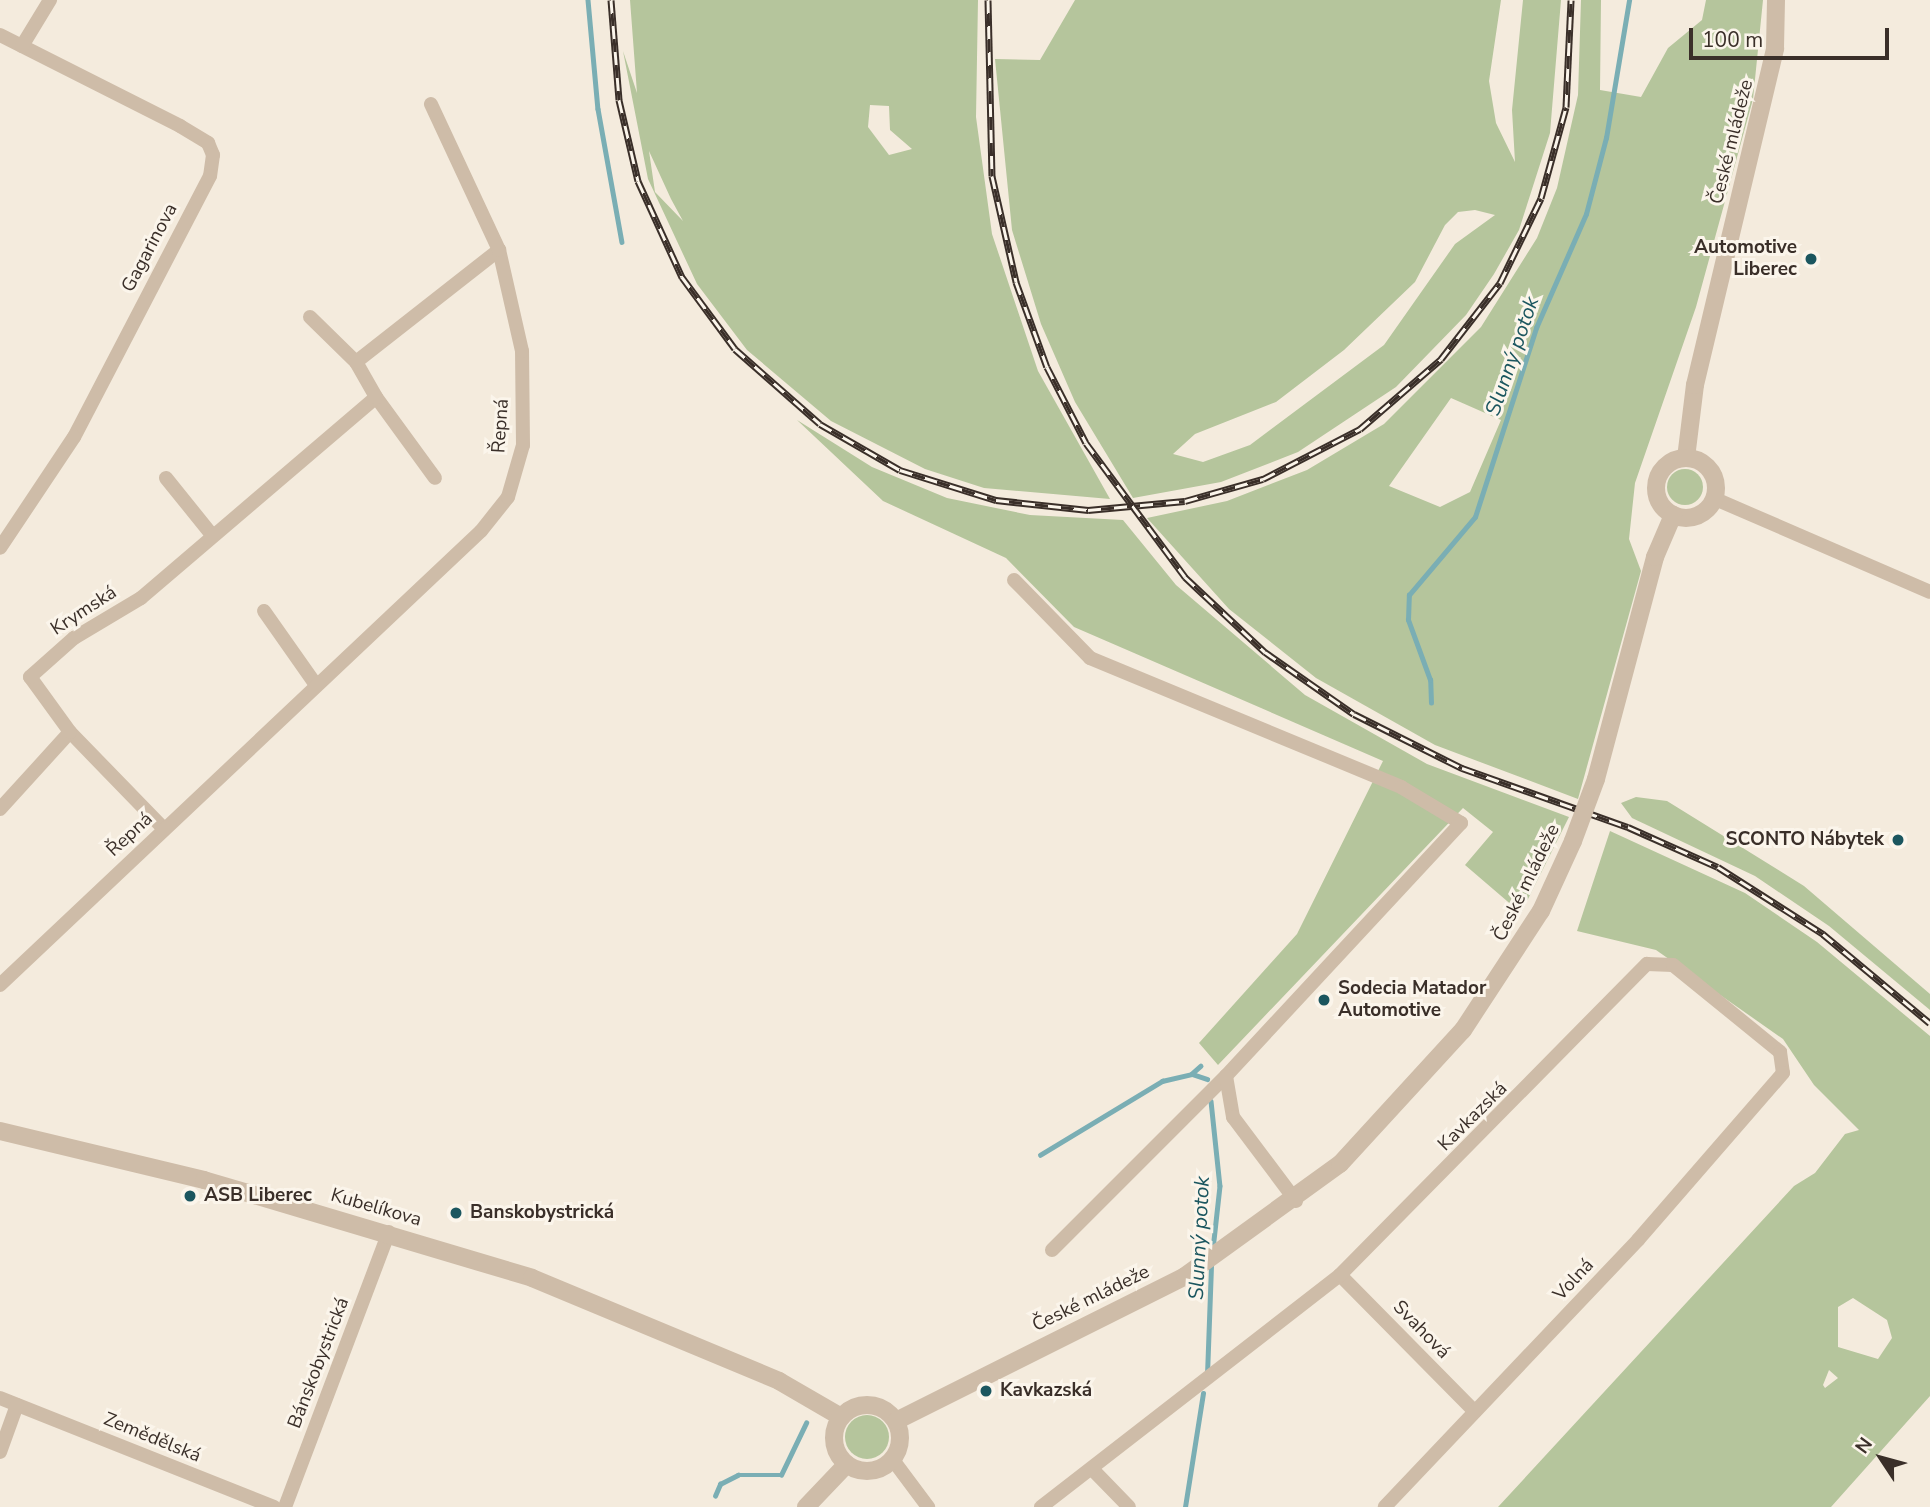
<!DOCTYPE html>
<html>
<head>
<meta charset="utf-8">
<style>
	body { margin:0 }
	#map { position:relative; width:1930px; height:1507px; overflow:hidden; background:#f4ebdd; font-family:"Nunito Sans",sans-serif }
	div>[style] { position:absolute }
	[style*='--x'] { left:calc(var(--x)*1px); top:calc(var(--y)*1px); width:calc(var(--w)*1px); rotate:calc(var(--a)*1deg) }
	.green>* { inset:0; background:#b5c59c }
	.round { border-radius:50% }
	.stream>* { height:4.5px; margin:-2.25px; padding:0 2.25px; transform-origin:2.25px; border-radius:2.25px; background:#7aaeb4 }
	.minor>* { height:14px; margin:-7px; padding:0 7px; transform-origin:7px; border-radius:7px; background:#cebca8 }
	.tertiary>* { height:18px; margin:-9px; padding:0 9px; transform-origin:9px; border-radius:9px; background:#cebca8 }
	.tertiary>.ring { margin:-9px; padding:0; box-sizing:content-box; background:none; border:18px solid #cebca8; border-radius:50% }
	.rail>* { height:7px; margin-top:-3.5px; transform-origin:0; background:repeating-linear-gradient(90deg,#fbf5eb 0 13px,#3a2f29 0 26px); box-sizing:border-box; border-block:2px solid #3a2f29 }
	.tertiary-bridge>* { height:18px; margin:-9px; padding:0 9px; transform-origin:9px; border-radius:9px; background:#cebca8 }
	.dots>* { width:19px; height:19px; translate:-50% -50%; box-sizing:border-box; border:4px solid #fbf5eb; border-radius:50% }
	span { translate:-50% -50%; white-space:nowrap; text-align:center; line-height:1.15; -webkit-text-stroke:6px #fbf5eb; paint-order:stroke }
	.street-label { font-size:19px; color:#3a2f29 }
	.poi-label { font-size:19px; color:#3a2f29; font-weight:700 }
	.right { translate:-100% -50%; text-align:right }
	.left { translate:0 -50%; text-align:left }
	.water-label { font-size:21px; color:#1b565f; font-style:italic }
	.north { position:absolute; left:1846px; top:1423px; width:70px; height:70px; -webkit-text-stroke:5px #fbf5eb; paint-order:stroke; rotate:306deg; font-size:19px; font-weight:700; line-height:28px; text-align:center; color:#3a2f29 }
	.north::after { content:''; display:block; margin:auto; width:24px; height:32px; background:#3a2f29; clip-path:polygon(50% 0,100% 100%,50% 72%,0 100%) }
	.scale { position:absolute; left:1689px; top:28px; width:200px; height:32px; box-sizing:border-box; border:4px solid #3a2f29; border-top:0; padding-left:9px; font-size:21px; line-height:24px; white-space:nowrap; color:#3a2f29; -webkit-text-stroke:5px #fbf5eb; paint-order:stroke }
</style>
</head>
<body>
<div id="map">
	<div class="green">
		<i style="clip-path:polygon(evenodd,630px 0,978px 0,976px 117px,992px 234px,1038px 371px,1110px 499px,984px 488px,925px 469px,831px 421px,747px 350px,697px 284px,648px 179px,623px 51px,637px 93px,630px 0,870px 105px,889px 106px,890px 130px,912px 149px,889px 155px,868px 127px,870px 105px,630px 0,649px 151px,671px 199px,683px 221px,655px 192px,649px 151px)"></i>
		<i style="clip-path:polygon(evenodd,1075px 0,1501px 0,1489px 81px,1496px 123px,1515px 162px,1512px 110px,1523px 0,1561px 0,1550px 133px,1519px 230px,1494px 274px,1466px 315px,1396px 387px,1298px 452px,1221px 482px,1133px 498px,1075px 402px,1041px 324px,1012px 230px,995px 59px,1040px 60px,1075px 0,1475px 210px,1495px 215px,1455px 244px,1384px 345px,1250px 445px,1203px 462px,1173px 454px,1195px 434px,1276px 402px,1344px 350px,1415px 282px,1445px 225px,1458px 212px,1475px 210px)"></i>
		<i style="clip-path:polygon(evenodd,1581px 0,1601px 0,1600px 90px,1641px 97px,1668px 48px,1702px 20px,1706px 0,1763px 0,1753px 99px,1696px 307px,1635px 483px,1629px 539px,1641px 571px,1578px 799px,1435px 745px,1316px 678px,1229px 609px,1147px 518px,1227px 501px,1307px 470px,1384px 424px,1481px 327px,1537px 238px,1557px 188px,1578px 95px,1581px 0,1451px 398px,1501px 420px,1470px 492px,1440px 507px,1389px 486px,1451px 398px)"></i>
		<i style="clip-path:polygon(797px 420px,872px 467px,947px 498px,1030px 515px,1123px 520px,1176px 585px,1305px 695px,1427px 764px,1569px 817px,1521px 913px,1465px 865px,1493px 832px,1463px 808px,1218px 1065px,1199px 1043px,1297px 934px,1383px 761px,1074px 627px,1006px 558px,883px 501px)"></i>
		<i class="round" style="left:1667px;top:469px;width:36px;height:36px"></i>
		<i style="clip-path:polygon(1636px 797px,1667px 801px,1804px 886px,1930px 994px,1930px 1010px,1829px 926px,1755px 876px,1632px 818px,1621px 803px)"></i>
		<i style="clip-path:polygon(evenodd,1610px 831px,1745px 893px,1817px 942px,1930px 1036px,1930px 1396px,1831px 1507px,1498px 1507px,1794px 1186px,1815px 1173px,1845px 1134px,1859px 1130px,1814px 1085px,1783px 1039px,1656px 950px,1577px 931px,1610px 831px,1853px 1298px,1887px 1320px,1892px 1338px,1878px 1359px,1838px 1347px,1838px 1307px,1853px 1298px,1610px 831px,1829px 1370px,1838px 1378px,1825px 1388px,1823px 1385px,1829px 1370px)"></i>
		<i class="round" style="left:845px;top:1415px;width:44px;height:44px"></i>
	</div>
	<div class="stream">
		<i style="--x:588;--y:0;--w:109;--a:84.8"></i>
		<i style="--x:598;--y:109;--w:135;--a:79.8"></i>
		<i style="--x:1431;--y:703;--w:23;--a:-92"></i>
		<i style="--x:1430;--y:680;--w:64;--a:-110.1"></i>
		<i style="--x:1408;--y:620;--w:25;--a:-88"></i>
		<i style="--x:1409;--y:595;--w:102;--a:-49.8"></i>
		<i style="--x:1475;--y:517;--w:199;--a:-72.1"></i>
		<i style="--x:1536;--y:328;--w:124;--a:-66.3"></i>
		<i style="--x:1586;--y:214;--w:79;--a:-75.3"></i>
		<i style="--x:1606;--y:138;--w:140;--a:-80.5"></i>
		<i style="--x:1201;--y:1066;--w:12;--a:138"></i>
		<i style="--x:1192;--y:1074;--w:16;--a:18"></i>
		<i style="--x:1211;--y:1101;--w:85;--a:84"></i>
		<i style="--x:1220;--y:1186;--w:63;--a:96.3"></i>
		<i style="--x:1040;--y:1155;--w:143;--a:-31.2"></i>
		<i style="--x:1162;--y:1081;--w:31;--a:-13"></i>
		<i style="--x:1207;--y:1375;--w:110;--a:-87.9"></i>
		<i style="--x:715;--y:1496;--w:13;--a:-67"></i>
		<i style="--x:720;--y:1484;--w:20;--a:-27"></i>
		<i style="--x:738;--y:1475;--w:43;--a:0"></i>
		<i style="--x:781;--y:1475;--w:58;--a:-64.3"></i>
		<i style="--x:1185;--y:1507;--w:115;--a:-81"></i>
	</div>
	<div class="minor">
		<i style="--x:0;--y:35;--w:202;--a:26.8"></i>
		<i style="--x:180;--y:126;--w:33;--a:31"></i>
		<i style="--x:208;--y:143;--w:13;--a:67"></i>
		<i style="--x:213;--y:155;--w:21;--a:98"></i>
		<i style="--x:210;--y:176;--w:294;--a:117.5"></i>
		<i style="--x:74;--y:437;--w:133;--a:123.7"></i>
		<i style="--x:22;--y:46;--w:54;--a:-58.7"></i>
		<i style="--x:310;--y:317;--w:64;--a:44.4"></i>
		<i style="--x:376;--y:397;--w:100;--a:53.9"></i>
		<i style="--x:166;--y:478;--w:73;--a:51.1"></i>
		<i style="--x:1713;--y:498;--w:236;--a:23.4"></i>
		<i style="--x:1014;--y:580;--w:109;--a:45.7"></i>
		<i style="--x:1090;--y:658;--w:337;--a:22.5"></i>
		<i style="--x:1401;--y:787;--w:70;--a:31"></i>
		<i style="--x:1461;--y:823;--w:345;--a:132.9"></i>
		<i style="--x:264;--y:611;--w:90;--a:54.9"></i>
		<i style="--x:70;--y:732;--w:135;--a:45.9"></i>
		<i style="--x:0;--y:809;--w:104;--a:-47.7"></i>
		<i style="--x:70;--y:732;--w:68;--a:-126"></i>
		<i style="--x:30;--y:677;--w:59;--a:-41.6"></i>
		<i style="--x:74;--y:638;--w:78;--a:-30.8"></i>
		<i style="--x:141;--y:598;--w:309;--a:-40.5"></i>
		<i style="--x:376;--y:397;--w:40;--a:-119.7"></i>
		<i style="--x:356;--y:362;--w:182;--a:-38.1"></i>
		<i style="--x:0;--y:985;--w:661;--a:-43.35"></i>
		<i style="--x:481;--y:531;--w:43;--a:-51.5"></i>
		<i style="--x:508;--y:497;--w:54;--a:-73.9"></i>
		<i style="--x:523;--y:445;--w:94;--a:-90.6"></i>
		<i style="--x:522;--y:351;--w:104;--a:-102.8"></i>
		<i style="--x:499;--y:250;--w:161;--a:-115"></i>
		<i style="--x:1052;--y:1250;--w:246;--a:-45"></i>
		<i style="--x:1226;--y:1076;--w:42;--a:80.3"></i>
		<i style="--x:1233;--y:1117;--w:105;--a:53.1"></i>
		<i style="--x:1340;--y:1275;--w:192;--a:45.4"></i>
		<i style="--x:0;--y:1398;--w:295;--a:21.7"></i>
		<i style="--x:0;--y:1452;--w:50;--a:-70.1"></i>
		<i style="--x:893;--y:1460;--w:59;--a:53.3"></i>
		<i style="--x:1094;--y:1471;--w:50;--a:45.8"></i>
		<i style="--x:285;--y:1507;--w:294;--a:-69.3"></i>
		<i style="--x:1041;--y:1507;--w:378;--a:-37.8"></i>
		<i style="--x:1340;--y:1275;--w:437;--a:-45.4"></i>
		<i style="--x:1647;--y:964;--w:26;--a:2"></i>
		<i style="--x:1673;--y:965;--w:138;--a:39.1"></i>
		<i style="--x:1780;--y:1052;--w:21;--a:82"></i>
		<i style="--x:1783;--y:1073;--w:221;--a:131"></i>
		<i style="--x:1638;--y:1240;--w:368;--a:133.5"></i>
	</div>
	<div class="tertiary">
		<i style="--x:1686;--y:458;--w:74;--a:-83"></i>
		<i style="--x:1695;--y:385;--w:346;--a:-76.6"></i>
		<i style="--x:1775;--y:48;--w:48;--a:-88.8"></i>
		<i class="ring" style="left:1656px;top:458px;width:42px;height:42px"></i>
		<i style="--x:1596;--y:779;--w:230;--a:-75.1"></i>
		<i style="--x:1655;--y:557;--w:46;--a:-66.8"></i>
		<i style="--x:0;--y:1131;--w:210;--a:13.5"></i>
		<i style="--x:204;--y:1180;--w:342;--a:16.6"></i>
		<i style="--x:532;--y:1278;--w:268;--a:22.6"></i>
		<i style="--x:779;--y:1381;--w:72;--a:30.1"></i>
		<i class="ring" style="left:834px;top:1405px;width:48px;height:48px"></i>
		<i style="--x:896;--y:1421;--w:323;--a:-26.6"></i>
		<i style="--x:1185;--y:1276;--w:191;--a:-35.9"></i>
		<i style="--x:1340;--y:1164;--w:182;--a:-47.5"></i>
		<i style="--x:1463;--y:1030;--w:142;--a:-56.8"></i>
		<i style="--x:1541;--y:911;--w:77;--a:-65.4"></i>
		<i style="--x:806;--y:1507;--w:59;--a:-46.4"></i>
	</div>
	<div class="rail">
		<i style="--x:611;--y:0;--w:100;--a:85.4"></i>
		<i style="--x:619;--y:100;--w:83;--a:76.8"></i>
		<i style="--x:638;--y:181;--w:106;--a:65.4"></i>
		<i style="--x:682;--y:277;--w:89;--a:53.6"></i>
		<i style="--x:735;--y:349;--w:113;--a:41.4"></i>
		<i style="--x:820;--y:424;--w:92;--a:29.9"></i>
		<i style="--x:900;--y:470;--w:101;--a:17.4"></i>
		<i style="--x:996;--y:500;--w:93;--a:6.2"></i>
		<i style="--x:1088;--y:510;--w:97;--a:-5.3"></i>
		<i style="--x:1185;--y:501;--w:81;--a:-15.8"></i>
		<i style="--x:1263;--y:479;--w:109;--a:-27.3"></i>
		<i style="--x:1360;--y:429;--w:107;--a:-40.8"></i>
		<i style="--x:1441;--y:359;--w:96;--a:-52.2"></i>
		<i style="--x:1500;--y:283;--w:94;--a:-64.2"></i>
		<i style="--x:1541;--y:198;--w:94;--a:-74.6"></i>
		<i style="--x:1566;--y:107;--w:107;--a:-87.3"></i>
		<i style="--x:988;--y:0;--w:176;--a:88.7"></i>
		<i style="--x:992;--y:176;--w:109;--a:77.2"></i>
		<i style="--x:1016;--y:282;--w:90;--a:70"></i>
		<i style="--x:1047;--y:367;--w:85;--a:62.8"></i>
		<i style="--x:1086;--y:443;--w:167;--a:53.5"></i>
		<i style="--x:1185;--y:577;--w:110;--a:43.2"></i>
		<i style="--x:1265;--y:652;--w:108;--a:34.9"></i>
		<i style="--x:1354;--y:714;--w:121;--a:26.6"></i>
		<i style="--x:1462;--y:768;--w:176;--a:19.6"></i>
		<i style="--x:1628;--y:827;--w:98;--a:24"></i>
		<i style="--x:1718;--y:867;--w:125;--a:32.5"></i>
		<i style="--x:1823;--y:934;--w:139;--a:39.8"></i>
	</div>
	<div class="tertiary-bridge">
		<i style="--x:1573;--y:841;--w:66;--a:-69.6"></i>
	</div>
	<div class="dots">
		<i style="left:1811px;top:259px;background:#1b565f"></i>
		<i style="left:1898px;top:840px;background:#1b565f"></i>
		<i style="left:1324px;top:1000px;background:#1b565f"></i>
		<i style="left:190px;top:1196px;background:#1b565f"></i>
		<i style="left:456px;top:1213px;background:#1b565f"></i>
		<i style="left:986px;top:1391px;background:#1b565f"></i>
	</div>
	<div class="street-label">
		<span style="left:1732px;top:142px;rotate:-76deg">České mládeže</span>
		<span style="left:150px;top:248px;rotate:-62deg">Gagarinova</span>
		<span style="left:501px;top:426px;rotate:-86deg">Řepná</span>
		<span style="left:84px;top:611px;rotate:-33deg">Krymská</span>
		<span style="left:130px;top:835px;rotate:-43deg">Řepná</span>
		<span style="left:1527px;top:883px;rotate:-64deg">České mládeže</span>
		<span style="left:1473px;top:1117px;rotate:-45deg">Kavkazská</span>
		<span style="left:376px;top:1208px;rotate:16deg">Kubelíkova</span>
		<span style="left:1574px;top:1280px;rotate:-47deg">Volná</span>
		<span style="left:1091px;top:1299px;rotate:-26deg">České mládeže</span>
		<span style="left:1421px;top:1330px;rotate:46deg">Svahová</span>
		<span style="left:319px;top:1363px;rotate:-69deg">Bánskobystrická</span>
		<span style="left:152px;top:1438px;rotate:22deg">Zemědělská</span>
	</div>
	<div class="poi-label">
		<span class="right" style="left:1797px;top:259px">Automotive<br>Liberec</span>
		<span class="right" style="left:1884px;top:840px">SCONTO Nábytek</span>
		<span class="left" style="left:1338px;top:1000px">Sodecia Matador<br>Automotive</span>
		<span class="left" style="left:204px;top:1196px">ASB Liberec</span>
		<span class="left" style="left:470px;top:1213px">Banskobystrická</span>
		<span class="left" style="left:1000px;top:1391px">Kavkazská</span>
	</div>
	<div class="water-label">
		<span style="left:1512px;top:356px;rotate:-71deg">Slunný potok</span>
		<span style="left:1199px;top:1238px;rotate:-87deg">Slunný potok</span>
	</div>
	<div class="north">N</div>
	<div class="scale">100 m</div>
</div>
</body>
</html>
